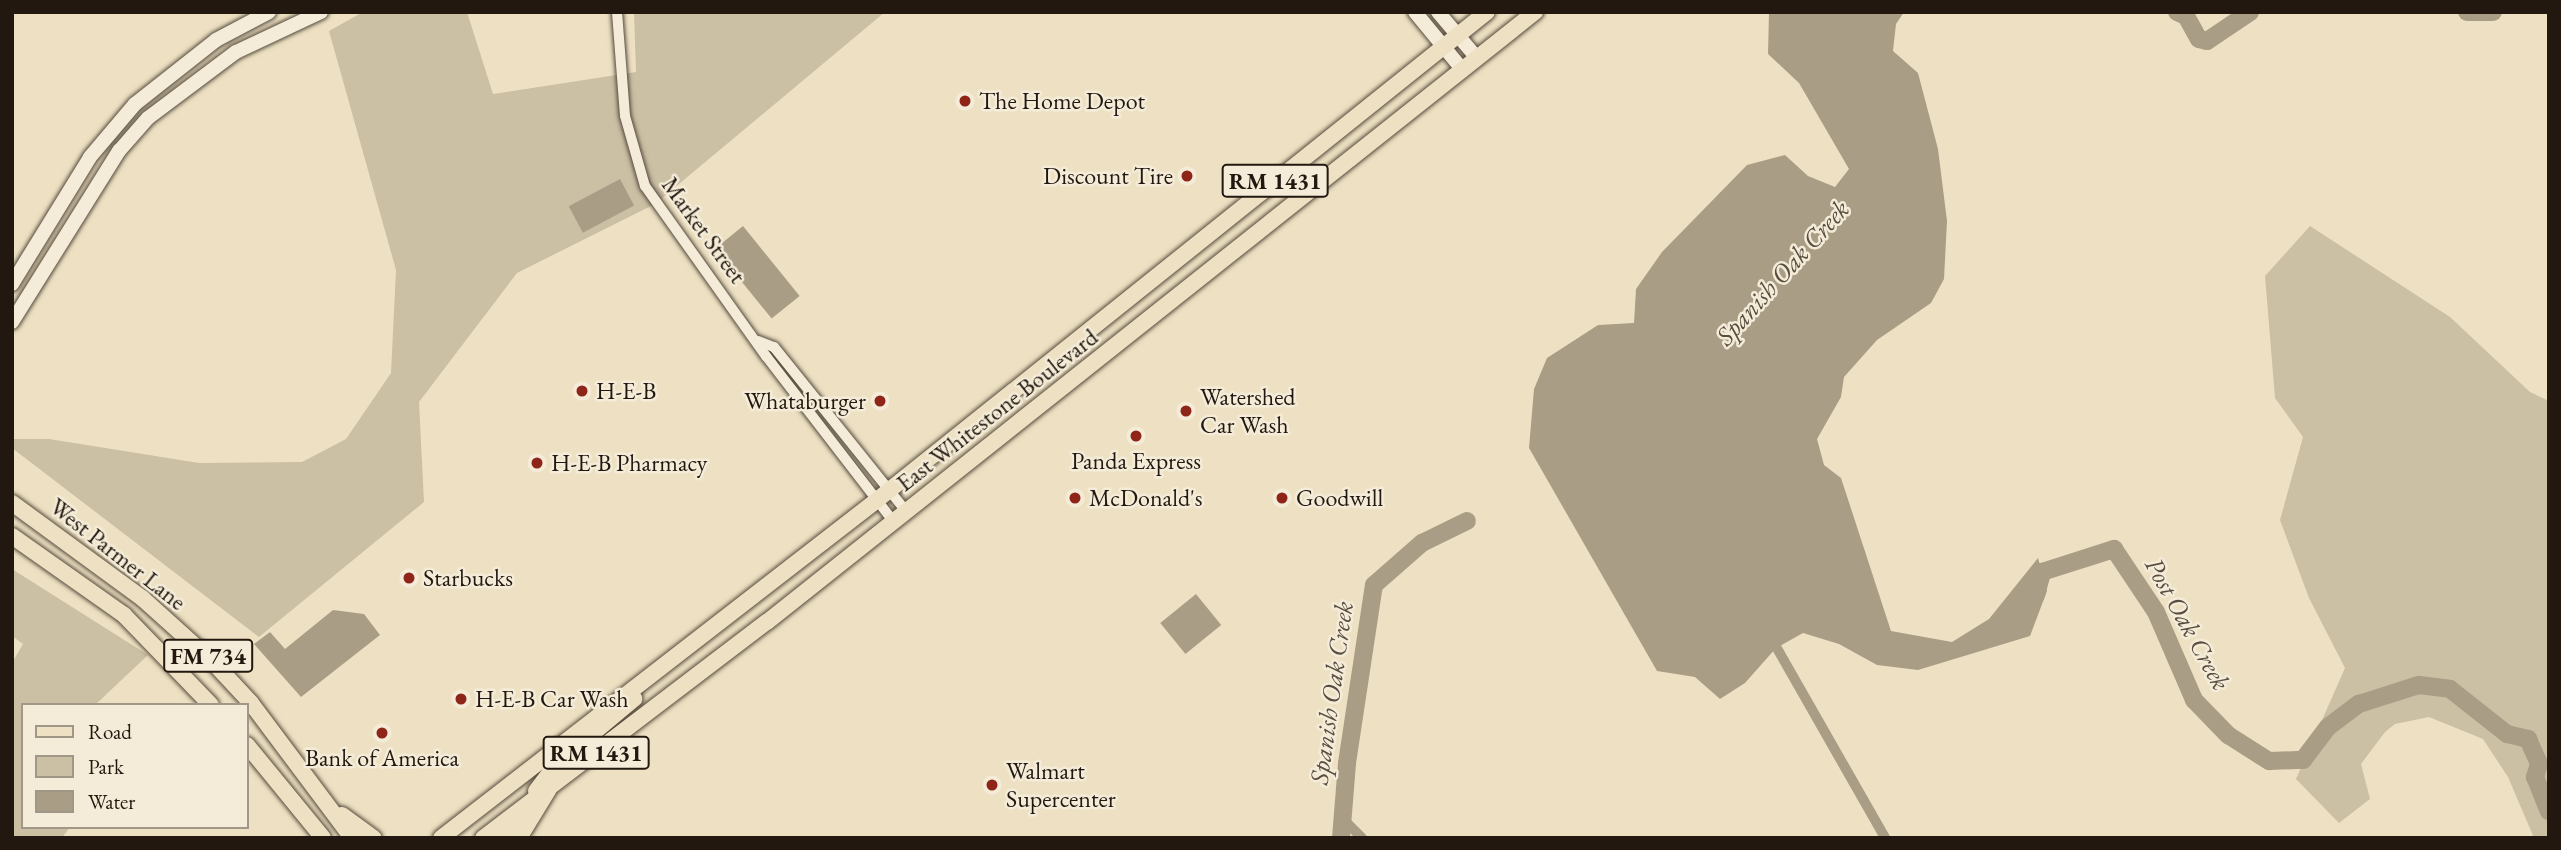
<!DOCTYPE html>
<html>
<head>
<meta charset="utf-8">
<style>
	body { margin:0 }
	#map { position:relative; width:2561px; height:850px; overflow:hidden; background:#eee1c3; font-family:"EB Garamond",serif }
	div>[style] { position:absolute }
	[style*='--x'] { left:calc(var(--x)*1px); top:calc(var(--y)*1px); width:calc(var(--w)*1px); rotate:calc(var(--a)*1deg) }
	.green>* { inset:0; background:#cbbfa4 }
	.water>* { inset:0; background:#a99d86; transform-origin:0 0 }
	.canal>* { height:10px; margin:-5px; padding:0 5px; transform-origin:5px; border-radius:5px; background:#a99d86 }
	.river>* { height:18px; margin:-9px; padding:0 9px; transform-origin:9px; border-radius:9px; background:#a99d86 }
	.roads { filter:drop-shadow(0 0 2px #554a3c) drop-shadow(0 0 2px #554a3c) }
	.street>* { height:10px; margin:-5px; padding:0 5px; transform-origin:5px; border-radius:5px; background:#f4ecd8 }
	.secondary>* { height:14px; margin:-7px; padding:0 7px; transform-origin:7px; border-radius:7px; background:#f4ecd8 }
	.primary>* { height:16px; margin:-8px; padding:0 8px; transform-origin:8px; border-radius:8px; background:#eee1c3 }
	.dots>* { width:19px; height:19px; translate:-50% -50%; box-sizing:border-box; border:4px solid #f4ecd8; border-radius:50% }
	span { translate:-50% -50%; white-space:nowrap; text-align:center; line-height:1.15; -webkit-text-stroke:5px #f4ecd8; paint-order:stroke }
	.shield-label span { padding:2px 5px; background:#f4ecd8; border:2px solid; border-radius:5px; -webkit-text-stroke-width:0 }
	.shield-label { font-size:23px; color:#22180f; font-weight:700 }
	.poi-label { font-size:24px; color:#22180f }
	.left { translate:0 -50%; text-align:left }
	.right { translate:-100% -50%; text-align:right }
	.street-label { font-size:24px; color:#22180f }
	.water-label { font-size:26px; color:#584d3f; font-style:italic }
	.frame { position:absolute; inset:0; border:14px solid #22180f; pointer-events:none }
	.legend { position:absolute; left:21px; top:703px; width:228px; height:126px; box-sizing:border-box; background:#f4ecd8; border:2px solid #a09788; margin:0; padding:9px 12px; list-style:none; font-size:21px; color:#22180f }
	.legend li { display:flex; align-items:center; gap:14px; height:35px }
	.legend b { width:35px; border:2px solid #a09788 }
</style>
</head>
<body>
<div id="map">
	<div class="green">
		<i style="clip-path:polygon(363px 12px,467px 12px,493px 94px,636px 72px,634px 12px,885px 12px,655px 204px,517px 273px,419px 402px,424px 502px,259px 637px,12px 448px,12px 439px,49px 439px,199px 463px,302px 462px,346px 439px,391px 373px,396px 270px,329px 31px)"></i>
		<i style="clip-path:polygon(2310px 226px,2450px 317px,2530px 392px,2549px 401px,2549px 838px,2534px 838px,2508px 777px,2483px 739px,2429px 717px,2395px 724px,2385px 732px,2361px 764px,2370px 799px,2339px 823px,2296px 779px,2345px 668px,2309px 598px,2280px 520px,2303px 437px,2275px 398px,2265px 276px)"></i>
		<i style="clip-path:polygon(12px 569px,148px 655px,95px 705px,23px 705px,23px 827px,70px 827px,62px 838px,12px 838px,12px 663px,23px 644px,12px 636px)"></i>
	</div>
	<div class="water">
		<i style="clip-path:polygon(1769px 12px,1904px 12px,1896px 24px,1893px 51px,1918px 73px,1938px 149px,1947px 221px,1944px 279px,1931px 303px,1877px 340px,1844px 377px,1841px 397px,1817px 439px,1824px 465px,1841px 478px,1891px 631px,1952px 642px,1989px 619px,2038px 558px,2047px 591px,2030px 636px,1918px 670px,1877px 665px,1839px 644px,1803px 633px,1776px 648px,1745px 683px,1720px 699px,1695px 677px,1657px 671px,1529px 448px,1534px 389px,1547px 358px,1598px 325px,1634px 323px,1636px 289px,1662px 252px,1747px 165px,1785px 155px,1808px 176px,1835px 187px,1849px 169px,1799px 83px,1768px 54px)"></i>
		<i style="left:620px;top:179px;width:30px;height:58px;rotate:62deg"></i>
		<i style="left:743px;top:226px;width:90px;height:36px;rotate:51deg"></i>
		<i style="left:1196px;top:594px;width:40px;height:46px;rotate:51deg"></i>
		<i style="clip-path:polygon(333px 610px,364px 614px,380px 635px,301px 697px,254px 644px,270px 632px,285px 649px)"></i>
	</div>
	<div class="canal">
		<i style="--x:1770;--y:636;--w:232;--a:60.3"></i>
		<i style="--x:1342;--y:818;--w:28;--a:45"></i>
	</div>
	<div class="river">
		<i style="--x:2177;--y:12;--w:10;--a:24"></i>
		<i style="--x:2186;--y:16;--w:26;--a:61"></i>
		<i style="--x:2199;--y:39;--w:8;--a:14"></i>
		<i style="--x:2207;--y:41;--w:52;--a:-34"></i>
		<i style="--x:2467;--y:12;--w:26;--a:0"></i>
		<i style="--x:2036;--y:595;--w:24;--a:-75"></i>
		<i style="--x:2042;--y:572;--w:76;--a:-17.7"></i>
		<i style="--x:2114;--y:549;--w:76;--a:56.3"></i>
		<i style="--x:2156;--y:612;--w:96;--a:66.6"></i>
		<i style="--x:2194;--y:700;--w:49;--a:45.8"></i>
		<i style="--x:2228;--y:735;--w:49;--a:32.4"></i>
		<i style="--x:2269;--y:761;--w:34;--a:-2"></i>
		<i style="--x:2303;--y:760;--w:41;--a:-52.9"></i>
		<i style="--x:2328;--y:727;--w:39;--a:-37"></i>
		<i style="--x:2359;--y:704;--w:63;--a:-17.6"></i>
		<i style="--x:2419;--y:685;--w:31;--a:7"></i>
		<i style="--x:2450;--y:689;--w:73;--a:38.3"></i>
		<i style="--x:2507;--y:734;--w:22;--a:13"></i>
		<i style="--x:2528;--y:739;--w:27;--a:66"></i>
		<i style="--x:2539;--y:764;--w:14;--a:107"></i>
		<i style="--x:2535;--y:777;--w:37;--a:68"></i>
		<i style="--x:1341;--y:838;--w:75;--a:-85.4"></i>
		<i style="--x:1347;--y:763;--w:180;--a:-81.4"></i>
		<i style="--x:1374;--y:585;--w:64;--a:-41.2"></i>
		<i style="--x:1422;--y:543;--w:50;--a:-26.1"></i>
	</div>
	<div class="roads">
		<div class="street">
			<i style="--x:617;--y:12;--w:104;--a:85.6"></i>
			<i style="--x:625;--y:116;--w:73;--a:74.1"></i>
			<i style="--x:645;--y:186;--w:209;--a:54.6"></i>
			<i style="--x:766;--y:356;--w:208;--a:52.4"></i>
			<i style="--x:758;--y:341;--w:17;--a:21"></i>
			<i style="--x:774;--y:347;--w:211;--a:51.2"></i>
		</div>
		<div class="secondary">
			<i style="--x:1415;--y:12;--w:74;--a:50.5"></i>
			<i style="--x:1438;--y:12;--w:60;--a:49.7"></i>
			<i style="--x:12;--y:284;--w:149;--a:-58.4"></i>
			<i style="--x:90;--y:157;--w:70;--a:-49.7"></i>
			<i style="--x:135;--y:104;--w:103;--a:-38.3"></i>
			<i style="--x:216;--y:40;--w:60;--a:-27.8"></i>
			<i style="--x:12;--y:322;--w:202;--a:-58"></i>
			<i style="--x:119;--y:151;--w:44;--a:-48.7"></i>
			<i style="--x:148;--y:118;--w:110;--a:-36.9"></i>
			<i style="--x:236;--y:52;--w:94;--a:-25.2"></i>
		</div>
		<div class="primary">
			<i style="--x:12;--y:503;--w:161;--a:36.2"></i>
			<i style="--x:142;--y:598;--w:94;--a:42"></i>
			<i style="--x:212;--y:661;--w:57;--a:47.1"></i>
			<i style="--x:251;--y:703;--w:169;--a:53.2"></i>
			<i style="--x:12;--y:536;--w:137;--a:35.2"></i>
			<i style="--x:124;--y:615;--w:125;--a:46"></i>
			<i style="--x:247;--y:745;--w:120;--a:50.7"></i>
			<i style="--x:536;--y:791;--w:34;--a:-53"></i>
			<i style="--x:556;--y:764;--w:102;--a:-39.8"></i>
			<i style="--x:342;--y:815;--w:39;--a:36"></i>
			<i style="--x:441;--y:838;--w:552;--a:-37.78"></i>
			<i style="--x:877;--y:500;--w:781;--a:-38.66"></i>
			<i style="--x:483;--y:838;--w:357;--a:-37.3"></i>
			<i style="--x:767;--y:622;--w:981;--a:-38.46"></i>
			<i style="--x:505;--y:838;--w:34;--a:-56"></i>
			<i style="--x:519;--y:838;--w:57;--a:-58.5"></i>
		</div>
	</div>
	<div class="dots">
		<i style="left:965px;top:101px;background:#8f2418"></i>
		<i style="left:1187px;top:176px;background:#8f2418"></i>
		<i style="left:582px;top:391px;background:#8f2418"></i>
		<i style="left:880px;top:401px;background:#8f2418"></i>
		<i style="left:1186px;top:411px;background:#8f2418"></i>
		<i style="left:1136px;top:436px;background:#8f2418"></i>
		<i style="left:537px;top:463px;background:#8f2418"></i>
		<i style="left:1075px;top:498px;background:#8f2418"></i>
		<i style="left:1282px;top:498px;background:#8f2418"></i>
		<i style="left:409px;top:578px;background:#8f2418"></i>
		<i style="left:461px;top:699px;background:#8f2418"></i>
		<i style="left:382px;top:733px;background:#8f2418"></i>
		<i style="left:992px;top:785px;background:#8f2418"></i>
	</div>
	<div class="shield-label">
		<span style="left:1275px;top:181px">RM 1431</span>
		<span style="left:208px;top:656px">FM 734</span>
		<span style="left:596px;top:753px">RM 1431</span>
	</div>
	<div class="poi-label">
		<span class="left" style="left:979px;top:101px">The Home Depot</span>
		<span class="right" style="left:1173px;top:176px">Discount Tire</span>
		<span class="left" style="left:596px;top:391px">H-E-B</span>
		<span class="left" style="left:1200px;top:411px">Watershed<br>Car Wash</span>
		<span class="right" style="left:866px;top:401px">Whataburger</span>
		<span style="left:1136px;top:461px">Panda Express</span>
		<span class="left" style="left:551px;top:463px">H-E-B Pharmacy</span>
		<span class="left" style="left:1089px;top:498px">McDonald's</span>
		<span class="left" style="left:1296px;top:498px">Goodwill</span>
		<span class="left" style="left:423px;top:578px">Starbucks</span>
		<span class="left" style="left:475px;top:699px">H-E-B Car Wash</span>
		<span style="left:382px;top:758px">Bank of America</span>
		<span class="left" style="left:1006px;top:785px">Walmart<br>Supercenter</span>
	</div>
	<div class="street-label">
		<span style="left:704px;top:230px;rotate:54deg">Market Street</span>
		<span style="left:997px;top:410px;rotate:-38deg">East Whitestone Boulevard</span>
		<span style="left:118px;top:554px;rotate:38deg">West Parmer Lane</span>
	</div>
	<div class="water-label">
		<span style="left:1783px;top:273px;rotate:-48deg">Spanish Oak Creek</span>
		<span style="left:2187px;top:624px;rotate:61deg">Post Oak Creek</span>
		<span style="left:1332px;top:693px;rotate:-82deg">Spanish Oak Creek</span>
	</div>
	<div class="frame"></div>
	<ul class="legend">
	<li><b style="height:9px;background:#eee1c3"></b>Road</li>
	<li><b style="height:19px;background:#cbbfa4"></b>Park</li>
	<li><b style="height:19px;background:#a99d86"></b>Water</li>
	</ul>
</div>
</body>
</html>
